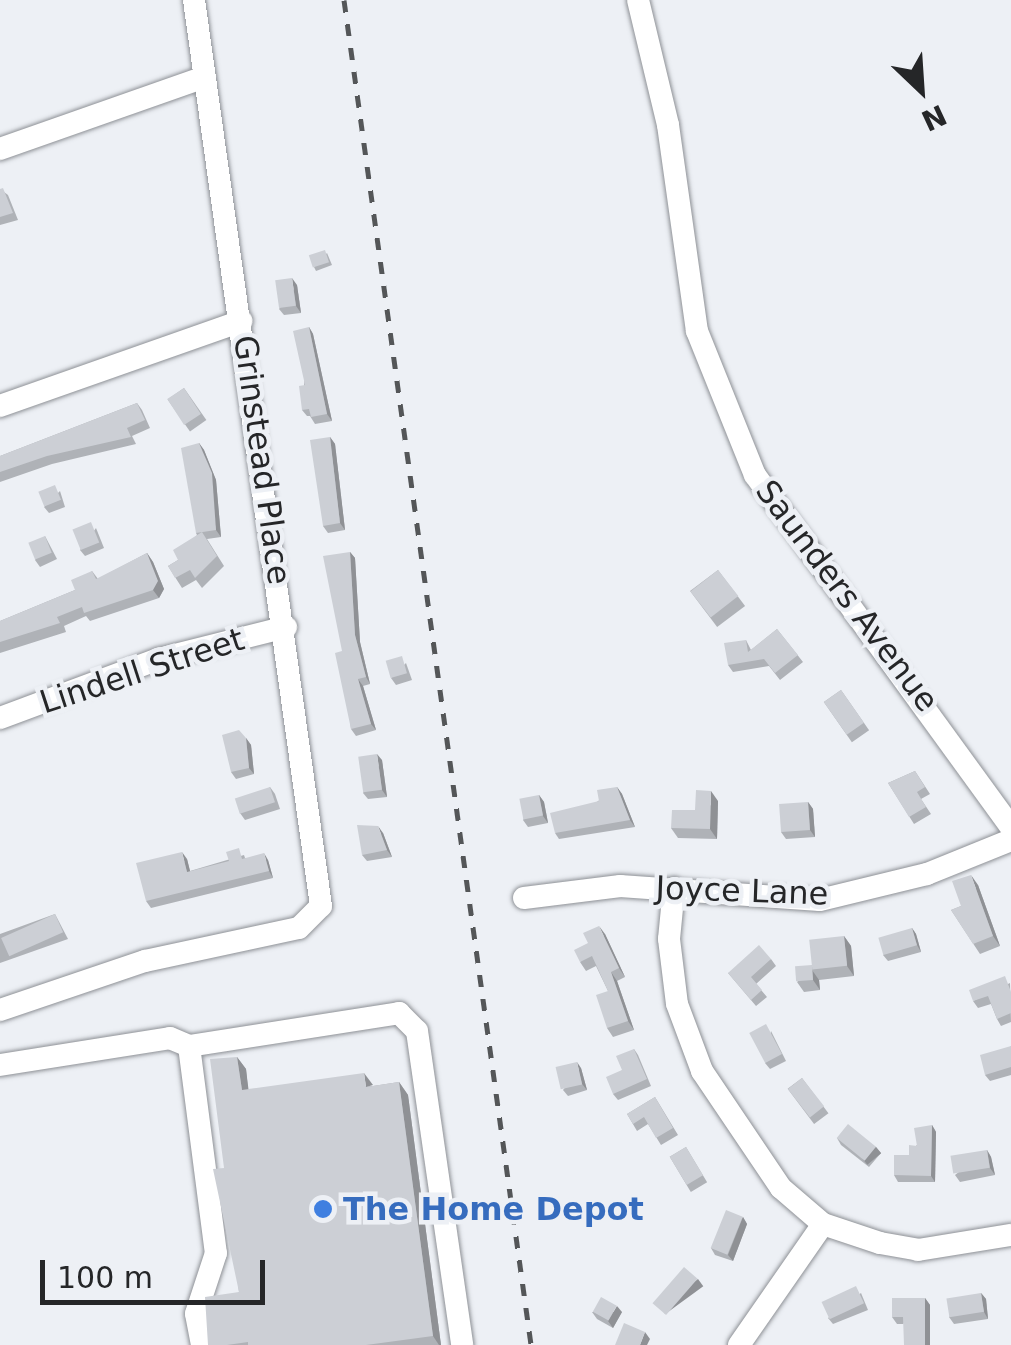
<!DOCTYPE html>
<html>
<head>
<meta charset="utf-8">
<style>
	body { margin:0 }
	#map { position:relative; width:1011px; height:1345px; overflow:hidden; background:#edf0f5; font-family:"DejaVu Sans",sans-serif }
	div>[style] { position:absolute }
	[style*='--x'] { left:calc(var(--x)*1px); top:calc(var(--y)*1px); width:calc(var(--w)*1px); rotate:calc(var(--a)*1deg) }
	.roads { filter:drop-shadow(0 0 2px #8e9196) drop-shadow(0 0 2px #8e9196) }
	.minor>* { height:22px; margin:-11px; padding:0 11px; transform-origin:11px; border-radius:11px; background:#fff }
	.rail>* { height:5px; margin-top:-2.5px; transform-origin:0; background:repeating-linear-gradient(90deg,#545658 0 12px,transparent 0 24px) }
	.wall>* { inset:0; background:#afb2b7; transform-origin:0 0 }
	.shaded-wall>* { inset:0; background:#8f9195; transform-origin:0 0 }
	.building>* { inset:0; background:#cccfd5; transform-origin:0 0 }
	.dots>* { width:28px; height:28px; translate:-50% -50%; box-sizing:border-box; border:5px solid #edf0f5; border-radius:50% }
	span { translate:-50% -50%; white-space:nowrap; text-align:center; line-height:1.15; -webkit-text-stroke:9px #edf0f5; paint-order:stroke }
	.street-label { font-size:32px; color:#252628 }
	.shop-label { font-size:32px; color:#366cbe; font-weight:700 }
	.left { translate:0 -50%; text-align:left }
	.north { position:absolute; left:871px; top:40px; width:100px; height:100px; -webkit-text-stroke:8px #edf0f5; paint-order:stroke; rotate:155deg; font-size:28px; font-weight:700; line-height:40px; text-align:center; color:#252628 }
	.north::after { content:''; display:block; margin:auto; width:35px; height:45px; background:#252628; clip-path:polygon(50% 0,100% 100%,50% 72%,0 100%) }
	.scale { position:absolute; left:40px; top:1260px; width:225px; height:45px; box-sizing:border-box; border:5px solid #252628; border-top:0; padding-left:12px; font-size:30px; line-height:35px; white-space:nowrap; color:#252628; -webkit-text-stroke:8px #edf0f5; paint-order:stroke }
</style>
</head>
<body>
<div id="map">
	<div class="roads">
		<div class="minor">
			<i style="--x:638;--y:0;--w:129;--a:76.5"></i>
			<i style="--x:668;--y:125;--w:208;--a:82"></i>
			<i style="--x:697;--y:331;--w:155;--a:68.1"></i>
			<i style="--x:755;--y:475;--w:435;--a:54"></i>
			<i style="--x:0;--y:149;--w:217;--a:-19.4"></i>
			<i style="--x:0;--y:406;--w:256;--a:-19.4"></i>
			<i style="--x:0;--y:718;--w:170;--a:-20.4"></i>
			<i style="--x:159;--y:659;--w:131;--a:-14.1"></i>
			<i style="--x:674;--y:888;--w:51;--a:95.6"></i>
			<i style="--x:669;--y:939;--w:65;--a:83"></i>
			<i style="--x:677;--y:1004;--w:72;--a:69.5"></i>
			<i style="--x:702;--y:1071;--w:141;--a:56"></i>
			<i style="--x:781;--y:1188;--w:55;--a:40.6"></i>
			<i style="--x:823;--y:1224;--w:60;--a:18.4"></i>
			<i style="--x:880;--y:1243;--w:39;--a:10"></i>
			<i style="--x:918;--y:1250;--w:94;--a:-9.2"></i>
			<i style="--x:524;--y:898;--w:97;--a:-7.1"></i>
			<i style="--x:620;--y:886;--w:200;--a:4"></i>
			<i style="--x:820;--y:900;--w:110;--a:-13.7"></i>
			<i style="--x:927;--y:874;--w:91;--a:-22"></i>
			<i style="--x:0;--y:1010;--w:153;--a:-18.7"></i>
			<i style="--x:145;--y:961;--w:157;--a:-12.1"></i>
			<i style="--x:299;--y:928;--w:31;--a:-45"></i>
			<i style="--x:321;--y:906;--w:915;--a:-97.98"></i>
			<i style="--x:189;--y:1046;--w:209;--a:82.6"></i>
			<i style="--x:216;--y:1253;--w:64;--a:108.2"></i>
			<i style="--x:196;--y:1314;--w:32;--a:79"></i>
			<i style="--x:0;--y:1065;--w:172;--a:-9"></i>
			<i style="--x:170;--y:1038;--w:21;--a:23"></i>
			<i style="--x:189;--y:1046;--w:213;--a:-8.9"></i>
			<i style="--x:399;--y:1013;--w:25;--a:45"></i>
			<i style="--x:417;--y:1031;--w:317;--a:81.8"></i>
			<i style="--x:739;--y:1345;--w:147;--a:-55.2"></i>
		</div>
	</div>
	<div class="rail">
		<i style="--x:344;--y:0;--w:1358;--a:82.08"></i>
	</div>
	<div class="wall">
		<i style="clip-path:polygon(0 189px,8px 195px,18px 220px,0 225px)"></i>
		<i style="clip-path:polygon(327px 253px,332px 265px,316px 271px,314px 267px)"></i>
		<i style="clip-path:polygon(297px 285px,301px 313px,284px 315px,279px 309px)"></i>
		<i style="clip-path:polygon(309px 327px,313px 334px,332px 421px,315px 424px,310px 416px,307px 416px,302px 410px)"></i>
		<i style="left:184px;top:388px;width:39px;height:20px;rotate:55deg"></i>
		<i style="clip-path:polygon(137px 403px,142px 410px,150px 428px,132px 436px,136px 444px,52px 464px,0 482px,0 456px)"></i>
		<i style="clip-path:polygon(330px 437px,335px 444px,345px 530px,328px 533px,323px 526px)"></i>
		<i style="clip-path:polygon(199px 443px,204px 450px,216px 480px,221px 537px,207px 539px,224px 566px,202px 588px,196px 580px,182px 588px,168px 566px,178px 560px,197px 535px,196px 533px)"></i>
		<i style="clip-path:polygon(60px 491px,65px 507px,49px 513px,44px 507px)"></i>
		<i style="clip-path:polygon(96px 528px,104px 548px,85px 556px,80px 550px)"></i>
		<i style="clip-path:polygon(45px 536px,57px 559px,40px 567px,35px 560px)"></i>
		<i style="clip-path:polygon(350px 552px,355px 558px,360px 642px,370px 684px,363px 686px,376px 730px,356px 736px,351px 729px,342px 651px)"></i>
		<i style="clip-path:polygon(147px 553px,153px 562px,164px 589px,159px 598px,90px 621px,86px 616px,64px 626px,66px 632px,0 653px,0 621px,75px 590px,92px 571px,98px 579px)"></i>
		<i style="left:718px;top:570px;width:45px;height:35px;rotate:53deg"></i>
		<i style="clip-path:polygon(777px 629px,803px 662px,780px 680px,769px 666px,733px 672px,728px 665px,746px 640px,751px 650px)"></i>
		<i style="clip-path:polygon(406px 663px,412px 680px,396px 685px,391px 678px)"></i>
		<i style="left:841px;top:690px;width:49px;height:21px;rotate:55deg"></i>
		<i style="clip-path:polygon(246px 738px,251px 745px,254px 774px,236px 779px,231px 772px)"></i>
		<i style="clip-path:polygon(382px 760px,387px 797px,368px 799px,363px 793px)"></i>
		<i style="clip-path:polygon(915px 771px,930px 794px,921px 799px,931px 814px,914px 824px,888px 783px)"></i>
		<i style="clip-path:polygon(270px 787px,275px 794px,280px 809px,245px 820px,240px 813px)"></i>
		<i style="clip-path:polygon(617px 787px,622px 794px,635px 827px,559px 839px,555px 833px)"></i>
		<i style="clip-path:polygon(539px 795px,544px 802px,548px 823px,528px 827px,523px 820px)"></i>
		<i style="clip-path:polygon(718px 801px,717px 839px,678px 838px,671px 828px)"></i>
		<i style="clip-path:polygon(808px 802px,813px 809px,815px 837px,786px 839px,781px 832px)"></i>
		<i style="clip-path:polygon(383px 833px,392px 857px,367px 861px,362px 855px)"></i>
		<i style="clip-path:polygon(244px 855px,245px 858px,268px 860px,273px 878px,151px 908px,146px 901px,187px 859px,190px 871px)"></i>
		<i style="clip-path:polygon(978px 885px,1000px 946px,980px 954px,951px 910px,961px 906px)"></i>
		<i style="clip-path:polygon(55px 914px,68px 939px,0 963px,0 934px)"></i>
		<i style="clip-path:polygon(912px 928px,916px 934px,921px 952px,888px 961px,883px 955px)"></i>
		<i style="clip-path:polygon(605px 934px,625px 977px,617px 981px,634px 1030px,613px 1037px,607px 1028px,608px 991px,596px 966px,586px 971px,580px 962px)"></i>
		<i style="clip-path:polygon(844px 936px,851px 946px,854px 976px,819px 980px,820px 990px,804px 992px,797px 982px)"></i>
		<i style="clip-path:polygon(771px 959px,776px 966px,756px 984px,767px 997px,756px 1006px,728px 973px)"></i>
		<i style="clip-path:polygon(1010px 983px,1011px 1022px,1001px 1026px,997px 1019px,991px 1004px,978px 1008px,973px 1001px)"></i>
		<i style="clip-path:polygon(771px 1031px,786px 1061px,770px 1069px,765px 1063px)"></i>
		<i style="clip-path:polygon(1011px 1046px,1011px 1075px,990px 1081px,985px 1075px)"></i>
		<i style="clip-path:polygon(634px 1049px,638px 1055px,651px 1086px,618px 1100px,613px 1094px,622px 1070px)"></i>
		<i style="clip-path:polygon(237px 1057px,246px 1069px,248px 1089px,373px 1086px,399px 1082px,408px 1095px,441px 1345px,208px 1345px,239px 1292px,224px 1168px)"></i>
		<i style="clip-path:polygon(581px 1068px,587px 1090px,568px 1096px,563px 1090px)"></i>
		<i style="left:802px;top:1078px;width:44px;height:18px;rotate:53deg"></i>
		<i style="clip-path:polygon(655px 1097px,678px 1135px,661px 1145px,648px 1124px,637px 1131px,627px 1114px)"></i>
		<i style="clip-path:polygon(932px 1125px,936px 1132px,935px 1182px,898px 1182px,894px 1175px)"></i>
		<i style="clip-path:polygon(837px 1138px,876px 1147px,881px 1153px,869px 1167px,841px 1145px)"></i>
		<i style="left:686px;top:1147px;width:41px;height:19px;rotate:59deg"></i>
		<i style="clip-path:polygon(987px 1150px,991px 1157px,995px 1175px,960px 1182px,955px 1175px)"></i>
		<i style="clip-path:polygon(743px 1217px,747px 1224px,733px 1261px,715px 1255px,711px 1248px)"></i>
		<i style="clip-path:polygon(861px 1293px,868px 1310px,833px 1324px,828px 1318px)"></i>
		<i style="clip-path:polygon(981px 1293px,986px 1299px,988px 1319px,954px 1324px,949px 1317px)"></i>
		<i style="clip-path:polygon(925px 1298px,930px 1305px,903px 1324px,897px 1324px,892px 1317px)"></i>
		<i style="clip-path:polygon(592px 1312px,622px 1312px,613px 1328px,597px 1319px)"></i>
	</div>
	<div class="shaded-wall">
		<i style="clip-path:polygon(292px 278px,297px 285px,301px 313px,296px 306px)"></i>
		<i style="clip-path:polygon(309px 327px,313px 334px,332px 421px,327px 414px)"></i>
		<i style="clip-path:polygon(330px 437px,335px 444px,345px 530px,340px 523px)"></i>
		<i style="clip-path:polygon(199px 443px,204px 450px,216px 480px,221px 537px,216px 530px)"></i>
		<i style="clip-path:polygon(350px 552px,355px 558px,360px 642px,370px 684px,366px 677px,355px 635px)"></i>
		<i style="clip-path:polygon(147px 553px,153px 562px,164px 589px,159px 598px,153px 590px)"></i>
		<i style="clip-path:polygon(358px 679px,363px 686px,376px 730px,371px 724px)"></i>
		<i style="clip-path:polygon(246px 738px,251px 745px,254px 774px,249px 768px)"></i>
		<i style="clip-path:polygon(377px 754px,382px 760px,387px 797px,382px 790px)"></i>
		<i style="clip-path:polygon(617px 787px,622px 794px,635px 827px,630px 820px)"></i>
		<i style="clip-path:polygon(711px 791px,718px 801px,717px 839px,710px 829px)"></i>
		<i style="clip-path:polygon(539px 795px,544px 802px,548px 823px,543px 816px)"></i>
		<i style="clip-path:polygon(808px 802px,813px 809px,815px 837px,810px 830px)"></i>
		<i style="clip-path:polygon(378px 826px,383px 833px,392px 857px,387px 850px)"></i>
		<i style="clip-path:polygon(182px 852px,187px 859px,192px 879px,187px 872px)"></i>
		<i style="clip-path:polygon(264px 853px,268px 860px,273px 878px,269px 871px)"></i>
		<i style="clip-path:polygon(971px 875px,978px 885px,1000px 946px,993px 936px)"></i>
		<i style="clip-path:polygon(599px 926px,605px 934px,625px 977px,619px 968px)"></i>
		<i style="clip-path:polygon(912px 928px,916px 934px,921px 952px,917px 945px)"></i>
		<i style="clip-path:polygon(844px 936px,851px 946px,854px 976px,847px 966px)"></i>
		<i style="clip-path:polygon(812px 970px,819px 980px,820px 990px,813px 980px)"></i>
		<i style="clip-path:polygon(611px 972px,617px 981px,634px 1030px,628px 1021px)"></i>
		<i style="clip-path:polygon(237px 1057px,246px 1069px,250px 1102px,242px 1090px)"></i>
		<i style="clip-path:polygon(577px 1062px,581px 1068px,587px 1090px,582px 1084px)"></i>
		<i style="clip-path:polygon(364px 1073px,373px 1085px,366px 1087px)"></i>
		<i style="clip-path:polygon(399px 1082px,408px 1095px,441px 1345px,439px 1345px,433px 1336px)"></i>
		<i style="clip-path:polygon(932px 1125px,936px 1132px,935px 1182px,931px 1176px)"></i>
		<i style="left:876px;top:1147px;width:8px;height:18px;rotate:50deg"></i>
		<i style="clip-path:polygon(987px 1150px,991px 1157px,995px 1175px,990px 1168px)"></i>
		<i style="clip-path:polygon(743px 1217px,747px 1224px,733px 1261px,728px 1255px)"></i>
		<i style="left:698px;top:1279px;width:9px;height:47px;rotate:54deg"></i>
		<i style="clip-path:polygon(981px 1293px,986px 1299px,988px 1319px,984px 1312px)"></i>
		<i style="clip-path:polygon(925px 1298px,930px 1305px,930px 1345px,925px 1345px)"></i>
		<i style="clip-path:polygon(617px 1306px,622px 1312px,613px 1328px,608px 1321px)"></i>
		<i style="clip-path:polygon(645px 1332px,650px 1339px,647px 1345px,640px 1345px)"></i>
	</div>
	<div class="building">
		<i style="clip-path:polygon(3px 188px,13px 213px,0 217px,0 189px)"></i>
		<i style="left:325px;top:250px;width:13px;height:17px;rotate:72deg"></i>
		<i style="left:292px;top:278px;width:28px;height:17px;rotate:82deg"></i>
		<i style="clip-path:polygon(309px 327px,327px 414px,311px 417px,309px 409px,302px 410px,299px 386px,305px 385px,293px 331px)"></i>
		<i style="left:184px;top:388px;width:31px;height:20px;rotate:57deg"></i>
		<i style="clip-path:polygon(137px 403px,145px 420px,127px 428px,131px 437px,47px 456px,0 472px,0 456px)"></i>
		<i style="clip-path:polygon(330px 437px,340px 523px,323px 526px,310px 440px)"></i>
		<i style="clip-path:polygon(199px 443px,212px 473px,216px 530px,196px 533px,181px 448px)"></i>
		<i style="left:55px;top:485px;width:16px;height:18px;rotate:68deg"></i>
		<i style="left:91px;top:522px;width:22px;height:20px;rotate:68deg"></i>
		<i style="clip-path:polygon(202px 532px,217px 556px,195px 578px,190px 570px,175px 578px,168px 566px,178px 560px,173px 550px)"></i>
		<i style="left:45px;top:536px;width:18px;height:18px;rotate:68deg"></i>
		<i style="clip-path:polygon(350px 552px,355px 635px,366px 677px,358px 679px,371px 724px,351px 729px,335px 653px,342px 651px,323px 556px)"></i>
		<i style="clip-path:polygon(147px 553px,158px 581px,153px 590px,84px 613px,82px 607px,57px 617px,60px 623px,0 642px,0 621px,75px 590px,71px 580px,92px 571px,96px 579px)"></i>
		<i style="left:718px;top:570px;width:33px;height:35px;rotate:52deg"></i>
		<i style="clip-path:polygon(777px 629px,798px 655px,775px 673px,764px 659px,728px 665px,724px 643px,746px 640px,748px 652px)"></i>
		<i style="left:402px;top:656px;width:18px;height:17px;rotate:74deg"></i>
		<i style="left:841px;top:690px;width:40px;height:21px;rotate:55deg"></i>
		<i style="clip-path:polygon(239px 730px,246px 738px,249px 768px,231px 772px,222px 735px)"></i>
		<i style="left:377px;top:754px;width:36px;height:19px;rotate:82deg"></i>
		<i style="clip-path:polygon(915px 771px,925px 787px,917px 792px,926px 807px,909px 817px,888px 783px)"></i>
		<i style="left:270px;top:787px;width:16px;height:37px;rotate:72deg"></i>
		<i style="clip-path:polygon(617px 787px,630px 820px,555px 833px,550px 813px,599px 801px,597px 790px)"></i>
		<i style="clip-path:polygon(696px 790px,711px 791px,710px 829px,671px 828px,672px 810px,695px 810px)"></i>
		<i style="left:539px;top:795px;width:21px;height:20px;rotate:79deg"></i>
		<i style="left:808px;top:802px;width:28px;height:29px;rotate:86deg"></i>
		<i style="clip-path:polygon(357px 825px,378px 826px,387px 850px,362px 855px)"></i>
		<i style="clip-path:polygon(239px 848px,242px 859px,264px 853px,269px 871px,146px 901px,136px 863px,182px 852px,187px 872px,229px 861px,226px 852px)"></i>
		<i style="clip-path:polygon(971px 875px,993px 936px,973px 944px,951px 910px,961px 906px,952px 881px)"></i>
		<i style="left:55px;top:914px;width:20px;height:59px;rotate:66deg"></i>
		<i style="clip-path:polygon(599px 926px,619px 968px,611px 972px,628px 1021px,607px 1028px,596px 995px,608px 991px,592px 956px,580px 962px,574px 950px,588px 943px,583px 933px)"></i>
		<i style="left:912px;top:928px;width:18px;height:35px;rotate:74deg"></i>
		<i style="left:844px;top:936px;width:30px;height:35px;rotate:84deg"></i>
		<i style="clip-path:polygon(759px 945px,771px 959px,751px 977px,762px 990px,751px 1000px,728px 973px)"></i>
		<i style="left:812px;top:965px;width:15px;height:17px;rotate:86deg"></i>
		<i style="clip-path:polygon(1005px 976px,1011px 992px,1011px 1013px,997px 1019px,988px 996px,973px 1001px,969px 990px)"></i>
		<i style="left:766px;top:1024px;width:34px;height:19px;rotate:62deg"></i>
		<i style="clip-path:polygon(1011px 1046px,1011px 1067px,985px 1075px,980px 1055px)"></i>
		<i style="clip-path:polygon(634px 1049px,647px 1079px,613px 1094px,606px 1077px,622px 1070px,616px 1056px)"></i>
		<i style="clip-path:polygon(237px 1057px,242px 1090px,364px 1073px,366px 1087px,399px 1082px,433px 1336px,366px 1345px,248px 1345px,248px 1342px,227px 1345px,208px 1345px,205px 1297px,239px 1292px,213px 1169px,224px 1168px,210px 1059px)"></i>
		<i style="left:577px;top:1062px;width:23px;height:22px;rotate:77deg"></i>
		<i style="left:802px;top:1078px;width:36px;height:18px;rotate:52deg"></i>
		<i style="clip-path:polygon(655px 1097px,673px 1128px,656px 1138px,644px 1117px,633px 1124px,627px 1114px)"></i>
		<i style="left:848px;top:1124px;width:36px;height:18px;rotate:39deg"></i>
		<i style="clip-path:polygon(932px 1125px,931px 1176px,894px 1175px,894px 1155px,909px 1155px,909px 1145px,917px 1146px,914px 1128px)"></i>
		<i style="left:686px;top:1147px;width:33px;height:19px;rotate:59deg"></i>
		<i style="left:987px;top:1150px;width:18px;height:37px;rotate:81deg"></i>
		<i style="left:726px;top:1210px;width:18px;height:41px;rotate:22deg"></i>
		<i style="left:684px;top:1267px;width:18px;height:48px;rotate:41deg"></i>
		<i style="left:856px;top:1286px;width:19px;height:38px;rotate:65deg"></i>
		<i style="left:981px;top:1293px;width:19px;height:35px;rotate:81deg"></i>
		<i style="left:601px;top:1297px;width:18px;height:17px;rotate:29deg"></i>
		<i style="clip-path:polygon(892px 1298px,925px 1298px,925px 1345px,904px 1345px,903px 1317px,892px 1317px)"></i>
		<i style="clip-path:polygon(624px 1323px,645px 1332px,640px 1345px,615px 1345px)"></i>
	</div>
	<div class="dots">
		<i style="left:323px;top:1209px;background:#3f7fe0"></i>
	</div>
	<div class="street-label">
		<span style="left:262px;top:460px;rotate:82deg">Grinstead Place</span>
		<span style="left:847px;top:596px;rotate:53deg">Saunders Avenue</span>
		<span style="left:142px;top:671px;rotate:-18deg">Lindell Street</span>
		<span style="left:742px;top:891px;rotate:2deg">Joyce Lane</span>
	</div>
	<div class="shop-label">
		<span class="left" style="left:343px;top:1209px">The Home Depot</span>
	</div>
	<div class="north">N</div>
	<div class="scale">100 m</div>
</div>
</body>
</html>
